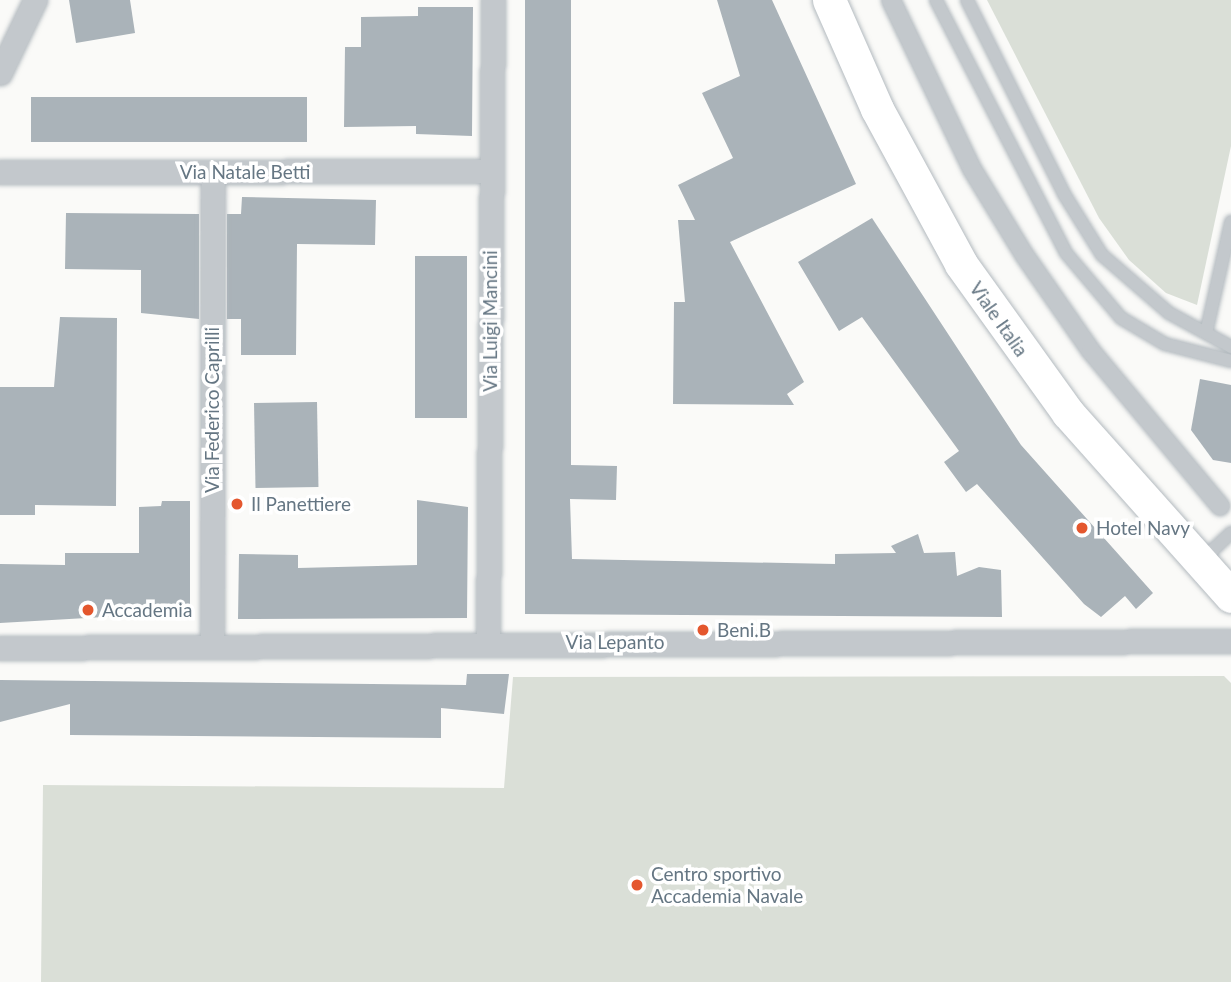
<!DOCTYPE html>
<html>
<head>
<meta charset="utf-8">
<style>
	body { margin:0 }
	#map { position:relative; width:1231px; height:982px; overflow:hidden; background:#fafaf8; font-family:Lato,sans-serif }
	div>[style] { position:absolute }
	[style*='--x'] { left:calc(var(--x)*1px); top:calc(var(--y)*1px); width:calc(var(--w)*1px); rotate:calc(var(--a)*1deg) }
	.green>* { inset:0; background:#dadfd7 }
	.building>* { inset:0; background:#aab3b9; transform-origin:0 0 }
	.roads { filter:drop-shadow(0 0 2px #b3babf) drop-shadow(0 0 2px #b3babf) }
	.service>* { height:12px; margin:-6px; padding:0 6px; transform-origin:6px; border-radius:6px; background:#c3c8cc }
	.pedestrian>* { height:18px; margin:-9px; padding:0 9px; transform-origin:9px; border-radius:9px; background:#c3c8cc }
	.minor>* { height:23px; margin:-11.5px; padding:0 11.5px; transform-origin:11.5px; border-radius:11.5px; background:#c3c8cc }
	.secondary>* { height:33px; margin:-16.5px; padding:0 16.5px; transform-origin:16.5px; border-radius:16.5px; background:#fff }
	.dots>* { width:19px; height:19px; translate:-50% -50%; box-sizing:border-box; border:4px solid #fff; border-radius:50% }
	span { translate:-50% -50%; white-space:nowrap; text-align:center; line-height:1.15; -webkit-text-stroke:7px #fff; paint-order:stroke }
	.street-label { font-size:19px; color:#657683 }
	.poi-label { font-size:19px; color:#657683 }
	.left { translate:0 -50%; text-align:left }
</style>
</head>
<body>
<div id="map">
	<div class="green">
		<i style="clip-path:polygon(987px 0,1231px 0,1231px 146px,1197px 305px,1166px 293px,1129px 260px,1099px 218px)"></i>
		<i style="clip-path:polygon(1224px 676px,1231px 683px,1231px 982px,41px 982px,43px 785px,504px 788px,513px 677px)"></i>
	</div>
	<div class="building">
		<i style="clip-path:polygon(69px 0,130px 0,135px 33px,76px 43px)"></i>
		<i style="clip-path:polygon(525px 0,571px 0,571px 465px,617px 466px,616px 500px,570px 499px,572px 559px,835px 564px,835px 554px,896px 553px,891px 546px,918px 534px,924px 553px,955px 552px,957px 576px,979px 567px,1001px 570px,1002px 617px,525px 614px)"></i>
		<i style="clip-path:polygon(717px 0,772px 0,856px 184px,730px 242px,804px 382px,787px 394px,794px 405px,673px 404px,674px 302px,685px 302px,678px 220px,695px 220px,678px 185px,733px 158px,702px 93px,740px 76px)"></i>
		<i style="clip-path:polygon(418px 7px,473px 7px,472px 136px,416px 134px,416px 126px,344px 127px,345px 47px,361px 47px,361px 17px,418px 16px)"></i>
		<i style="left:31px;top:97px;width:276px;height:45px"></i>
		<i style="clip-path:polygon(242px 197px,376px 200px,375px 245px,297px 244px,296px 355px,241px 355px,241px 319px,227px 319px,227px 214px,241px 214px)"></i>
		<i style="clip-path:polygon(66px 213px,199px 214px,199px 319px,141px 313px,141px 270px,65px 269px)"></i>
		<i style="clip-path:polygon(872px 218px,1021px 445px,1153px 593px,1136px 609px,1125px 596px,1101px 617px,1084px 604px,977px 484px,966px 492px,944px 462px,959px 451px,862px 317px,839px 331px,798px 262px)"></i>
		<i style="left:415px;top:256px;width:52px;height:162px"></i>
		<i style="clip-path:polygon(60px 317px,117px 318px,116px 506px,35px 505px,35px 515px,0 515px,0 387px,54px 387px)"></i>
		<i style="clip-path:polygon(1200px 379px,1231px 385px,1231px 463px,1213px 460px,1191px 430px)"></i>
		<i style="left:317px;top:402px;width:85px;height:63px;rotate:89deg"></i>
		<i style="clip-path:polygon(417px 500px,468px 507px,467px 618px,238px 619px,239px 554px,298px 555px,298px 568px,417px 565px)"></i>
		<i style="clip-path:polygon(162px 501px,190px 501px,190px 612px,0 623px,0 564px,65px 565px,65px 553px,139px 553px,139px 507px,161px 506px)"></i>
		<i style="clip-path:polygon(467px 674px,509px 674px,504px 714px,441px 708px,441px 738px,70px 735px,70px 704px,0 722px,0 680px,466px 685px)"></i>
	</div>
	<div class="roads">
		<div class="service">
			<i style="--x:936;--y:0;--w:284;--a:62.8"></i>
			<i style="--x:1066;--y:253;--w:85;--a:49.8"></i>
			<i style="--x:1121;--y:318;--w:51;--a:30.6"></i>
			<i style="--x:1165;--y:344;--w:68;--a:14.4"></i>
			<i style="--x:967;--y:0;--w:217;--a:63.4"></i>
			<i style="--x:1064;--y:194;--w:72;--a:58.1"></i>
			<i style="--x:1102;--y:255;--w:89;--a:40.9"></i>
			<i style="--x:1169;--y:313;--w:71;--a:28.7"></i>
			<i style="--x:1206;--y:333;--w:114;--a:-77.3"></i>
			<i style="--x:1202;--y:560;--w:40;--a:-43"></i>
		</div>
		<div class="pedestrian">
			<i style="--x:891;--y:0;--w:187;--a:64.4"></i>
			<i style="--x:972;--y:169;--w:102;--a:58.7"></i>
			<i style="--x:1025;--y:256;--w:116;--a:55.2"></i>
			<i style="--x:1091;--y:351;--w:202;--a:50.2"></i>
		</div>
		<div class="minor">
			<i style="--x:0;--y:73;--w:81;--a:-64.4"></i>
			<i style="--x:0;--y:172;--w:490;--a:-0.1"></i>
			<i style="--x:488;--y:642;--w:642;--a:-89.55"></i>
			<i style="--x:212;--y:647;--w:474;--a:-89.9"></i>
			<i style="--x:0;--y:648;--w:1231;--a:-0.33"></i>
		</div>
		<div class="secondary">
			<i style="--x:829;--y:0;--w:119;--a:66.2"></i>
			<i style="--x:877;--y:109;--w:176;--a:61.5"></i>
			<i style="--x:961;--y:264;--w:183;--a:54.3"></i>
			<i style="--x:1068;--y:413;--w:245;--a:48.3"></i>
		</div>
	</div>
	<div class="dots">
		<i style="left:237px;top:504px;background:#e4572e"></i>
		<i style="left:1082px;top:528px;background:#e4572e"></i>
		<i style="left:88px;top:610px;background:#e4572e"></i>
		<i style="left:703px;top:630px;background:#e4572e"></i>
		<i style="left:637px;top:885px;background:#e4572e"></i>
	</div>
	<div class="street-label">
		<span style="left:245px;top:172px">Via Natale Betti</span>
		<span style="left:999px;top:319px;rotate:55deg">Viale Italia</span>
		<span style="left:490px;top:321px;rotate:-90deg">Via Luigi Mancini</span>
		<span style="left:212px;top:410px;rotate:-90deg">Via Federico Caprilli</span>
		<span style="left:615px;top:642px">Via Lepanto</span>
	</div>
	<div class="poi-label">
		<span class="left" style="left:251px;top:504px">Il Panettiere</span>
		<span class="left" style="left:1096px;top:528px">Hotel Navy</span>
		<span class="left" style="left:102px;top:610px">Accademia</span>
		<span class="left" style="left:717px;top:630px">Beni.B</span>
		<span class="left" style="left:651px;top:885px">Centro sportivo<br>Accademia Navale</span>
	</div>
</div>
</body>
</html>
